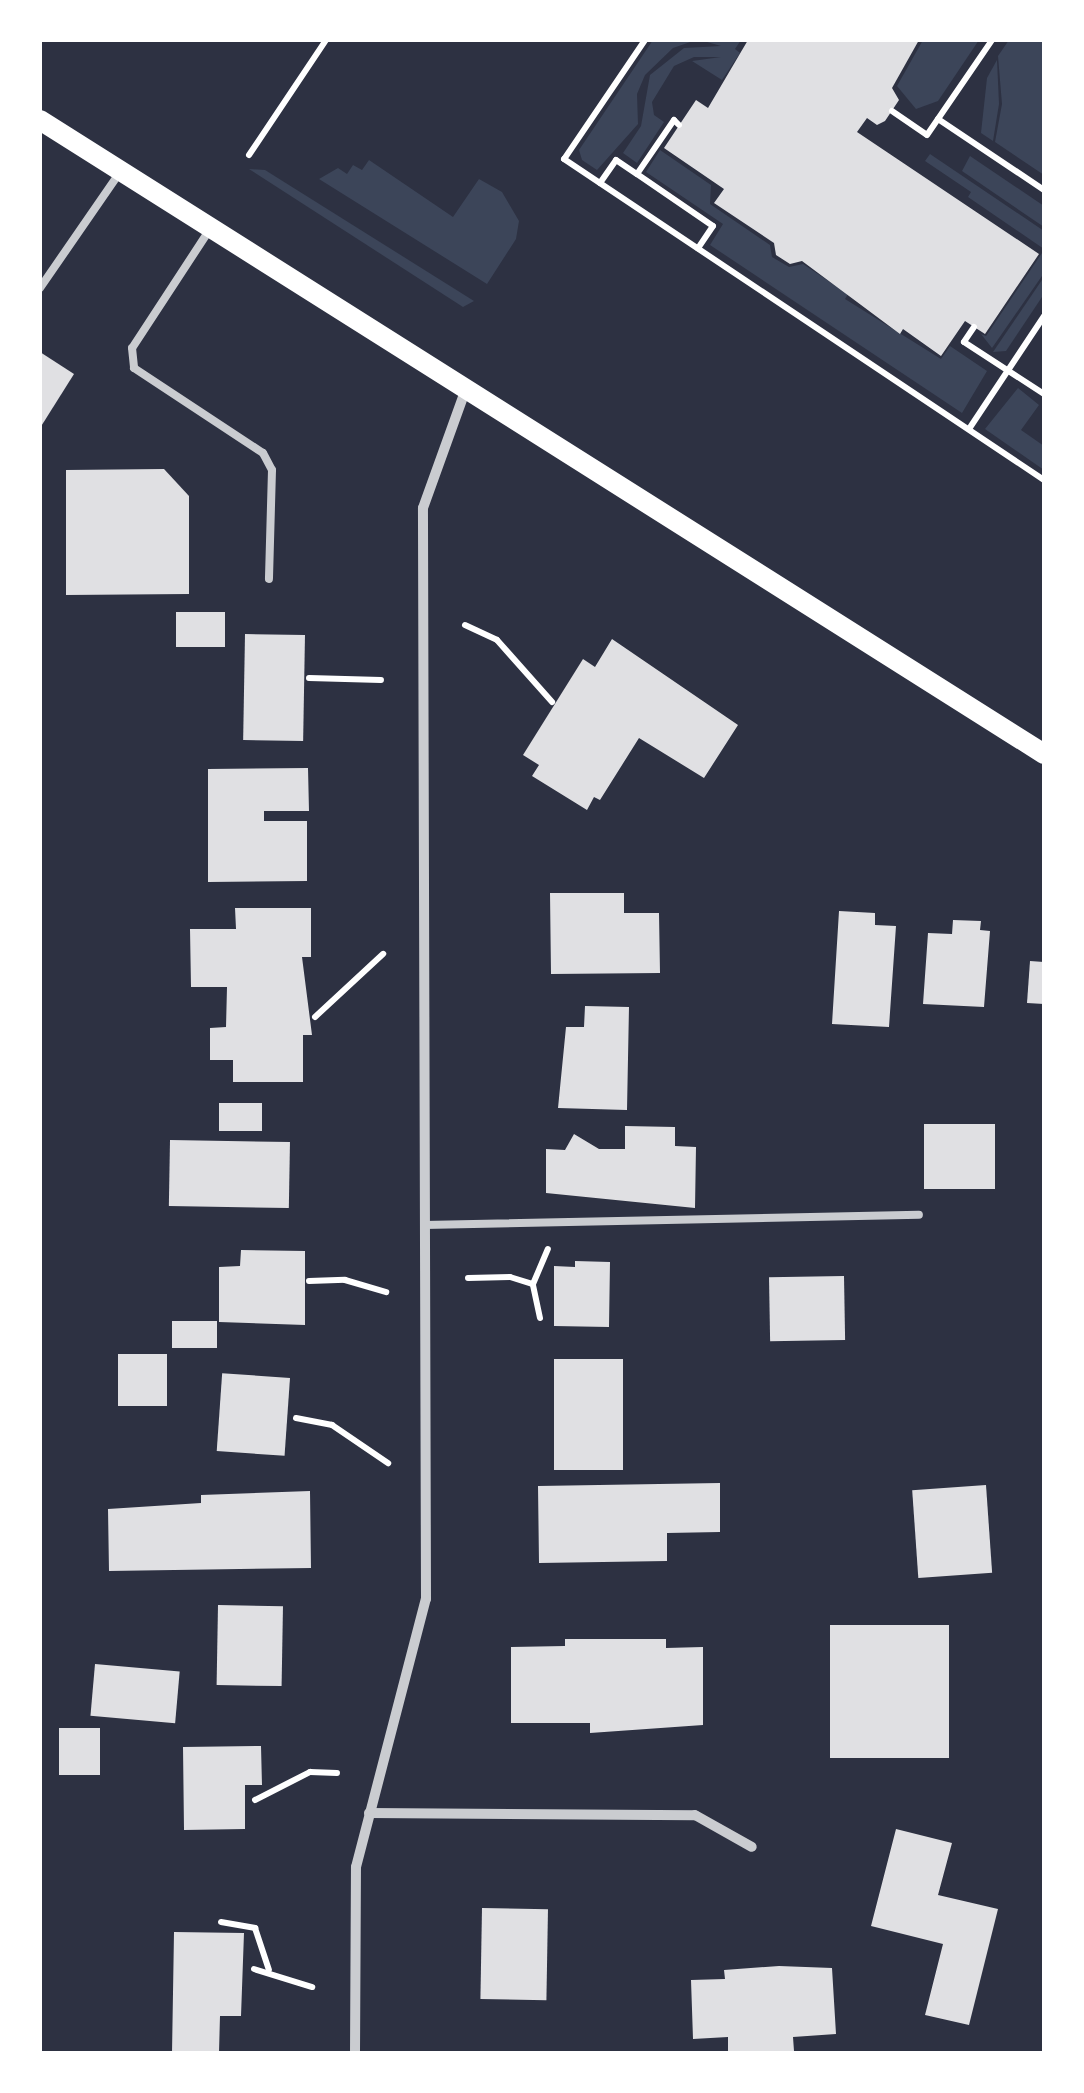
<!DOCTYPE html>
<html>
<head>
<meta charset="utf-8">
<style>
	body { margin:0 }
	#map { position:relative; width:1084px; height:2093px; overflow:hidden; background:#2d3142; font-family:Cabin,sans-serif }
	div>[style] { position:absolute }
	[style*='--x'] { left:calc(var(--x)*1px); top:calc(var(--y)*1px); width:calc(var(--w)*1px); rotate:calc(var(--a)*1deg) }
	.green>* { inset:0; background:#3c4559 }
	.building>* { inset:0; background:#e0e0e3; transform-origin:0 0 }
	.path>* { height:6px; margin:-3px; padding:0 3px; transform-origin:3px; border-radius:3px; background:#fff }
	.service>* { height:8px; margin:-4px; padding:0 4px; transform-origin:4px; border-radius:4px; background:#caccd0 }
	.minor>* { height:10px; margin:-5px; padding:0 5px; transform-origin:5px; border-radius:5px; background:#caccd0 }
	.secondary>* { height:20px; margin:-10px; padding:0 10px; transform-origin:10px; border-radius:10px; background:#fff }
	span { translate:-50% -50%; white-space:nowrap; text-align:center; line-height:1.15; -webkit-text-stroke:8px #fff; paint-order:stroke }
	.frame { position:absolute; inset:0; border:42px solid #fff; pointer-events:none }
</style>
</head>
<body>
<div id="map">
	<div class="green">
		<i style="clip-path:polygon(653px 40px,696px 40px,673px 48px,645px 75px,637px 94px,638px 124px,597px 170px,582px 160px,579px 150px)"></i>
		<i style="clip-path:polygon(700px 40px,741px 40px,735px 49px,740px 53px,722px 80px,692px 61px,721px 57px,694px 57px,674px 66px,652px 102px,654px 115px,664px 122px,637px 163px,623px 153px,641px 126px,650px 75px,684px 48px,721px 46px)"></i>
		<i style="clip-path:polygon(923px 40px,979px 40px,938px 101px,916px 109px,897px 86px)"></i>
		<i style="clip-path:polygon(1009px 40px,1044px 40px,1044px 175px,995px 142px,1002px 104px,998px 56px)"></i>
		<i style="clip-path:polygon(997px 60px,999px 104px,993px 141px,981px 133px,987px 78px)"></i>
		<i style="clip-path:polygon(660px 150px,711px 185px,710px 204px,770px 245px,772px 257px,789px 267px,803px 264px,848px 294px,845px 299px,941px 359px,950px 346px,987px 371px,962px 413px,710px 245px,723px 224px,646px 172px)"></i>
		<i style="clip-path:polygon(930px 154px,1044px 231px,1044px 249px,968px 197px,971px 192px,925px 161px)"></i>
		<i style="clip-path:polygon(970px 156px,1044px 206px,1044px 227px,962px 171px)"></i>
		<i style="clip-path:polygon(369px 160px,453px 217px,479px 179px,502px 192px,519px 221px,516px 239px,487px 284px,319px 179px,338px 168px,347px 174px,353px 165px,362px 170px)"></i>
		<i style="clip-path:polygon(249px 169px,265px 170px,474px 301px,463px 307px)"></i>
		<i style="clip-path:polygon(1044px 250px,1044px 273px,992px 348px,981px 334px,986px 336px)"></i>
		<i style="clip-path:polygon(1044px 277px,1044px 294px,1006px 351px,993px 352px)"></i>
		<i style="clip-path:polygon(1018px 388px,1039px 405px,1021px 430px,1044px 446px,1044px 470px,985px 429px)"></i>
	</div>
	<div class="building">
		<i style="clip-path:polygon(748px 40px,919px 40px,892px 88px,899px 100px,885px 121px,877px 125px,867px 118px,857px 132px,1039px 254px,985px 334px,965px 321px,941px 356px,903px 329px,900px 334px,802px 261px,790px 264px,776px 255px,774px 243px,714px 203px,724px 189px,664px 148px,696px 100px,708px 108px)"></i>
		<i style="clip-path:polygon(40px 352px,74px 374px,40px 428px)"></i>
		<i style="clip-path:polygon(164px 469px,189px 496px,189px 594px,66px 595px,66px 470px)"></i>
		<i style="left:176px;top:612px;width:49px;height:35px"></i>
		<i style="left:245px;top:634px;width:60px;height:106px;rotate:1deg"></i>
		<i style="clip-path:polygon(612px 639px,738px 725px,704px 778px,639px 738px,600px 800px,594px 797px,587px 810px,532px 776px,539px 765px,523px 755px,583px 659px,595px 667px)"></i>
		<i style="clip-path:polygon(308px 768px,309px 811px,264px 811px,264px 821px,307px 821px,307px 881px,208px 882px,208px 769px)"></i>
		<i style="clip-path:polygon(550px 893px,624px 893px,624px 913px,659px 913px,660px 973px,551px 974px)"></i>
		<i style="clip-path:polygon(235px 908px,311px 908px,311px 957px,302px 957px,312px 1035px,303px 1035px,303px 1082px,233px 1082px,233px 1060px,210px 1060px,210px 1028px,226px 1027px,227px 987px,191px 987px,190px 929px,236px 929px)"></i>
		<i style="clip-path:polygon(839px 911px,875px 913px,875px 925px,896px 926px,889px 1027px,832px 1024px)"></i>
		<i style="clip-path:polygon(953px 920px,981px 921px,980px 930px,990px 931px,984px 1007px,923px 1004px,928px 933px,952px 934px)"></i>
		<i style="clip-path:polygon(1030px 961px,1044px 962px,1044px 1004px,1027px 1003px)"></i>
		<i style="clip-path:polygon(585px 1006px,629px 1007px,627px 1110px,558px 1108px,566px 1027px,584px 1027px)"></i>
		<i style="left:219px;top:1103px;width:43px;height:28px"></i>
		<i style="left:995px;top:1124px;width:65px;height:71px;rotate:90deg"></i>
		<i style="clip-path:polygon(625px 1126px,675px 1127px,675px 1146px,696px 1147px,695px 1208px,546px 1193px,546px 1149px,565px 1150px,574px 1134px,599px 1149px,625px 1149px)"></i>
		<i style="left:170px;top:1140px;width:120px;height:66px;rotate:1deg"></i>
		<i style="clip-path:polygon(241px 1250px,305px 1251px,305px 1325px,219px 1322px,219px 1267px,240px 1266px)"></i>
		<i style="clip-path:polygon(575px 1261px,610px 1262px,609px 1327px,554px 1326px,554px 1266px,575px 1267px)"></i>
		<i style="left:844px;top:1276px;width:64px;height:75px;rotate:89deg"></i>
		<i style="left:217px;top:1321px;width:27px;height:45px;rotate:90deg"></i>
		<i style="left:118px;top:1354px;width:49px;height:52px"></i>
		<i style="left:623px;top:1359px;width:111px;height:69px;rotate:90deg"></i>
		<i style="left:290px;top:1378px;width:78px;height:68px;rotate:94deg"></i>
		<i style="clip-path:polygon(720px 1483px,720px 1532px,667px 1533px,667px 1561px,539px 1563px,538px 1486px)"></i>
		<i style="left:986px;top:1485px;width:88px;height:74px;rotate:86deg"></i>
		<i style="clip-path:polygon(310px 1491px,311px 1568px,109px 1571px,108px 1509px,201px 1503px,201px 1495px)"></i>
		<i style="left:218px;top:1605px;width:65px;height:80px;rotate:1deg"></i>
		<i style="left:830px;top:1625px;width:119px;height:133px"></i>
		<i style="clip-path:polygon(565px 1639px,666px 1639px,666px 1648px,703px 1647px,703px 1725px,590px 1733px,590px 1723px,511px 1723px,511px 1647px,565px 1646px)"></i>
		<i style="left:95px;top:1664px;width:85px;height:52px;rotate:5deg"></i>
		<i style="left:59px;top:1728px;width:41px;height:47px"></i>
		<i style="clip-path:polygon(261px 1746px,262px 1785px,245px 1785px,245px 1829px,184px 1830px,183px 1747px)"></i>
		<i style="clip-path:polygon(896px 1829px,952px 1843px,938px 1895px,998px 1909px,969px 2025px,925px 2015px,943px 1944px,871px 1926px)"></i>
		<i style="left:482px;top:1908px;width:66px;height:91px;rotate:1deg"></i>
		<i style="clip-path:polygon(174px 1932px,244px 1933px,241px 2016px,220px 2016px,219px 2053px,172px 2053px)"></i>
		<i style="clip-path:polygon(779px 1966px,832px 1968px,836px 2034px,793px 2037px,794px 2051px,760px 2053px,728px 2053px,728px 2037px,693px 2039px,691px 1980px,725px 1979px,724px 1970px)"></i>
	</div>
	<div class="path">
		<i style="--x:645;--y:40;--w:144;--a:124.2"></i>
		<i style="--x:564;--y:159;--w:577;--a:33.77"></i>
		<i style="--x:892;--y:111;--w:42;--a:34.4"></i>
		<i style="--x:927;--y:135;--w:115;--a:-55.6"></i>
		<i style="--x:938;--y:119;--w:128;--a:33.8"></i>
		<i style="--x:679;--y:125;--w:7;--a:-135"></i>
		<i style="--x:674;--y:120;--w:65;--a:124.4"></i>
		<i style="--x:637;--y:174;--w:92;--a:34.4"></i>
		<i style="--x:713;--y:226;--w:27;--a:124"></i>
		<i style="--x:249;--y:155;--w:138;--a:-56.2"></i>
		<i style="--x:600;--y:183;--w:28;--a:-55"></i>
		<i style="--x:616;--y:160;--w:25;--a:34"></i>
		<i style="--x:974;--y:327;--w:18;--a:124"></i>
		<i style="--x:964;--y:342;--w:95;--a:33"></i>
		<i style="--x:969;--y:429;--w:136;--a:-56.4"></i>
		<i style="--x:465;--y:625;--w:35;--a:25"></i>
		<i style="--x:497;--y:640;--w:83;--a:48.4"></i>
		<i style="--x:309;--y:678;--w:72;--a:1.6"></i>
		<i style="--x:315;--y:1017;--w:93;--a:-42.8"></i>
		<i style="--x:468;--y:1278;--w:42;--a:-1.4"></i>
		<i style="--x:510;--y:1277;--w:24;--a:17"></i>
		<i style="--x:309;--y:1281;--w:36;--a:-2"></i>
		<i style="--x:345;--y:1280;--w:43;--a:16.3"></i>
		<i style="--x:540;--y:1318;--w:35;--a:-102"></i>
		<i style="--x:533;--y:1284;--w:38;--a:-67"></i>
		<i style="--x:296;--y:1418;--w:37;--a:11"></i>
		<i style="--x:332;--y:1425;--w:68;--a:34.2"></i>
		<i style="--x:255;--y:1800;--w:62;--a:-27"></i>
		<i style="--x:310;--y:1772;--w:27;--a:2"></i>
		<i style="--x:221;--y:1922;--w:35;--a:10"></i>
		<i style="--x:255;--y:1928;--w:44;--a:71.6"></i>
		<i style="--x:254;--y:1969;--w:61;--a:17.2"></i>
	</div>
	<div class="service">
		<i style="--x:210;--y:229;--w:142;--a:123.2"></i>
		<i style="--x:132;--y:348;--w:20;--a:84"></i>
		<i style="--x:134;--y:368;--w:154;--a:33.4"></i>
		<i style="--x:263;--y:453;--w:19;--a:62"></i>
		<i style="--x:272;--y:470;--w:109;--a:91.6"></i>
		<i style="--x:40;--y:288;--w:141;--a:-55.4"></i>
		<i style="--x:424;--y:1225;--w:495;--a:-1.2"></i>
	</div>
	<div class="minor">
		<i style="--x:369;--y:1813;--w:326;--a:0.4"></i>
		<i style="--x:695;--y:1815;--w:65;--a:29.3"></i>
		<i style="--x:355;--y:2053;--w:186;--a:-89.7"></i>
		<i style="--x:356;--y:1867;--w:277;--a:-75.4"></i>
		<i style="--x:426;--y:1599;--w:1091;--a:-90.16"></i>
		<i style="--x:423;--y:508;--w:130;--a:-70.2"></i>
	</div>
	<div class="secondary">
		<i style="--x:40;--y:120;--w:1187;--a:32.27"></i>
	</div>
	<div class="frame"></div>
</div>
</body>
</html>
